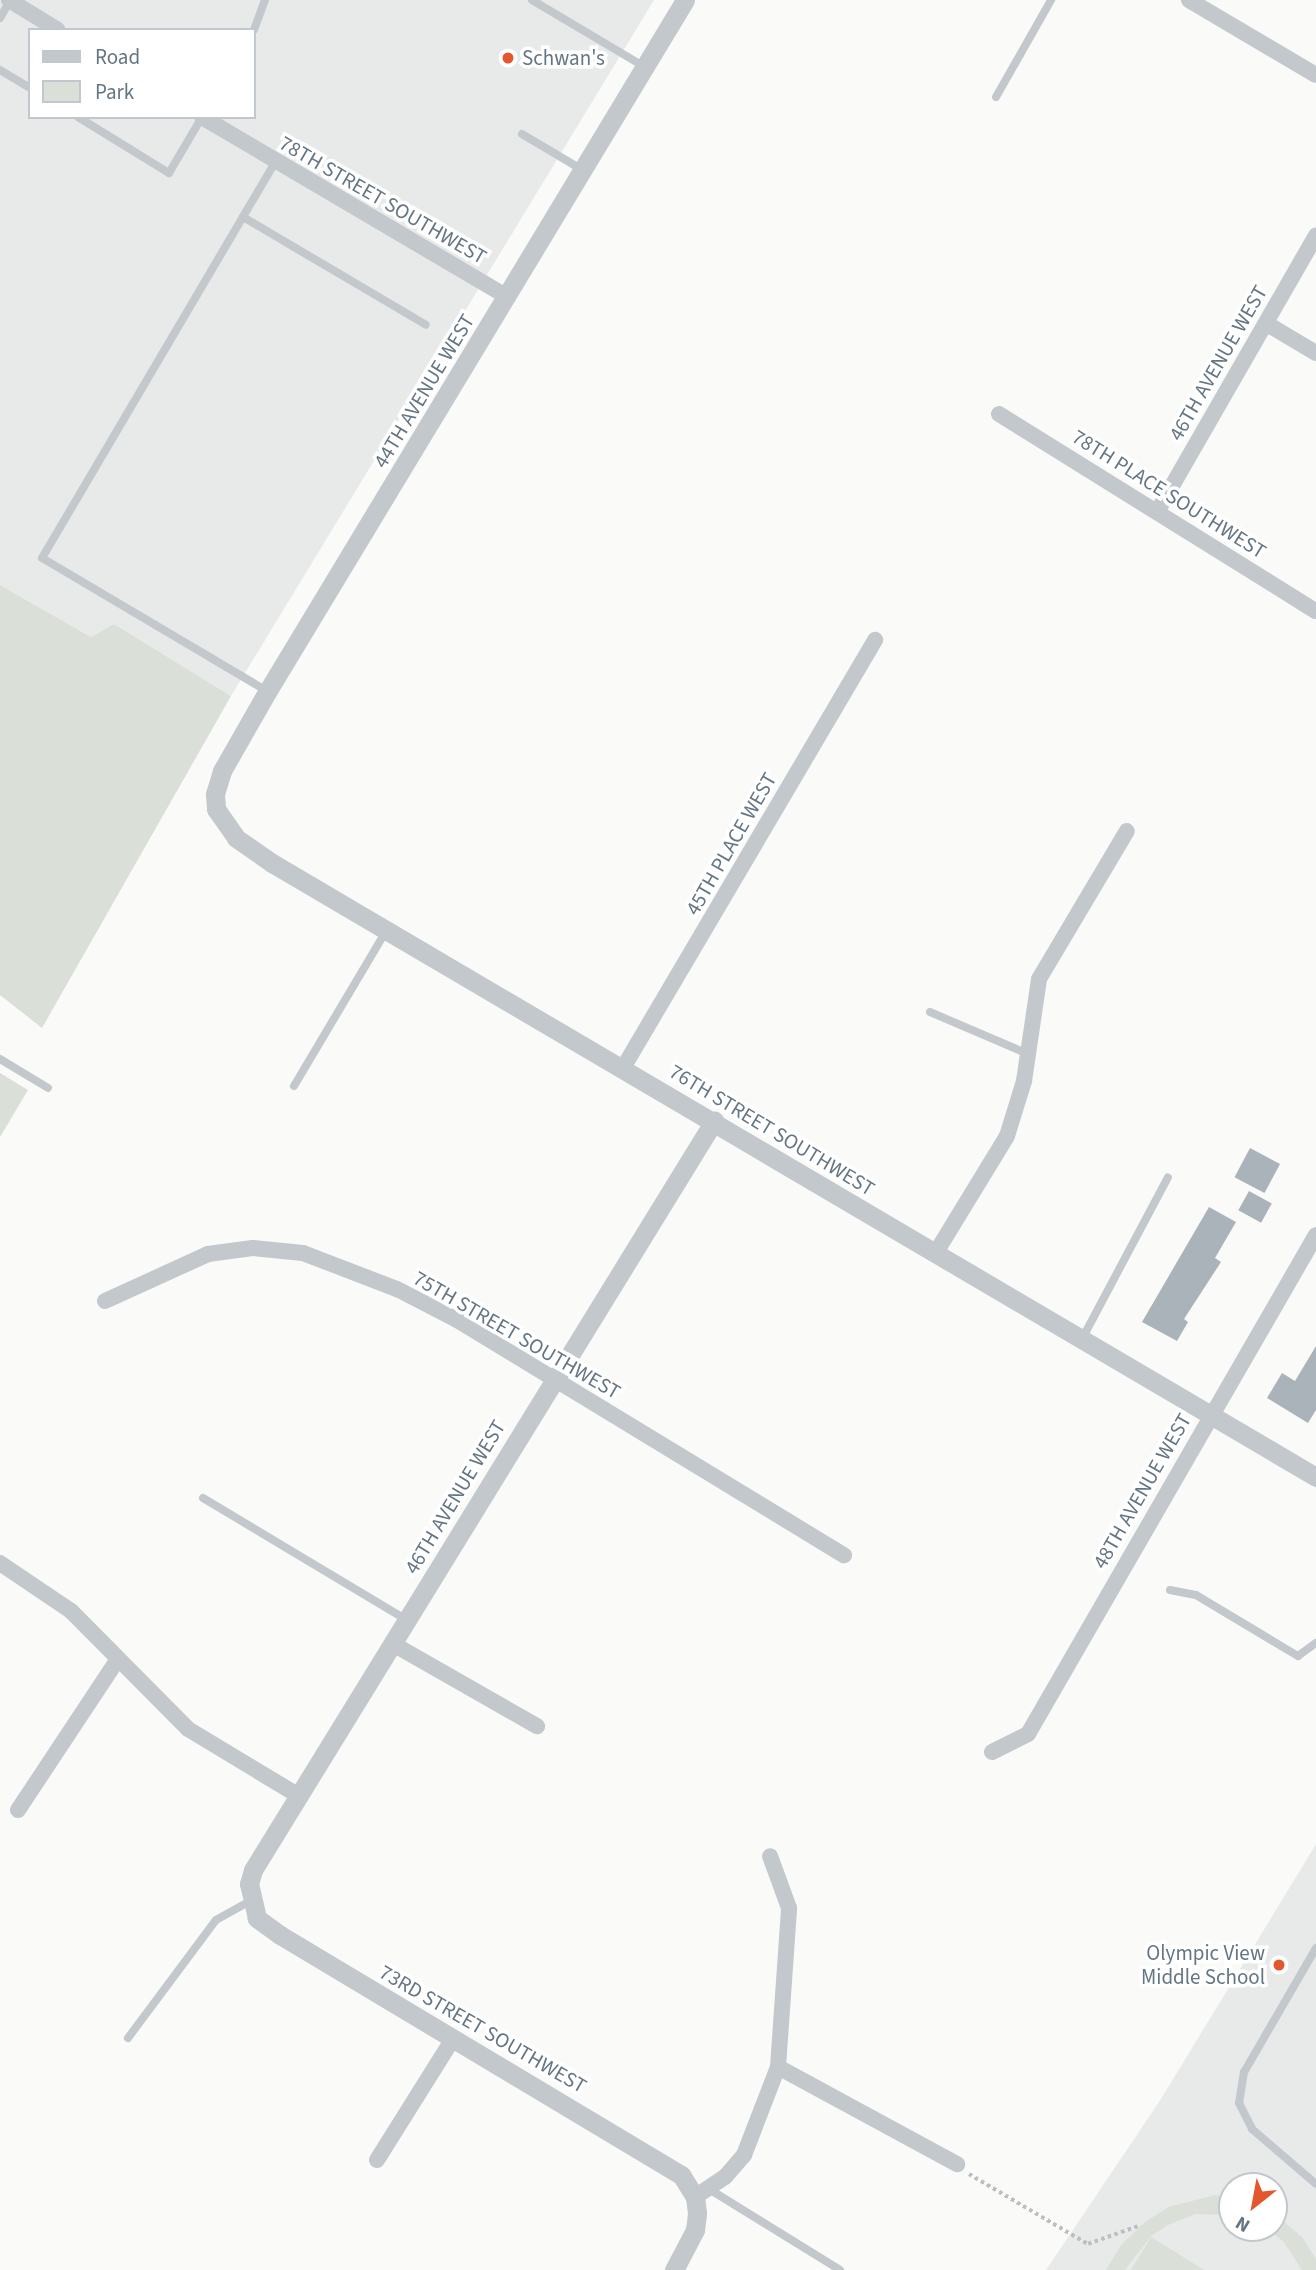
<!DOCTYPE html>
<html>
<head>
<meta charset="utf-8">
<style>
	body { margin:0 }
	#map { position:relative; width:1316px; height:2270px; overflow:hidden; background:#fafaf8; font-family:"Source Sans 3",sans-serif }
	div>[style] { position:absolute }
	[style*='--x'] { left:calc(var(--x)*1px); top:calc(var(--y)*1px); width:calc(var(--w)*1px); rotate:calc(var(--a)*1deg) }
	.built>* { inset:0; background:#e8e9e9 }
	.green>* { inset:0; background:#dadfd7 }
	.building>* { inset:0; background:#aab3b9; transform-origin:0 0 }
	.path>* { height:3.5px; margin-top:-1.75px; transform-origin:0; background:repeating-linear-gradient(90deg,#bbbfc2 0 3.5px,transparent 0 7px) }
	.service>* { height:8px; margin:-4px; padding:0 4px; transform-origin:4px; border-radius:4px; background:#c3c8cc }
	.minor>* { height:16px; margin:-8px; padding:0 8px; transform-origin:8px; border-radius:8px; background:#c3c8cc }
	.tertiary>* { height:19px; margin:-9.5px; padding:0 9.5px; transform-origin:9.5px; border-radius:9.5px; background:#c3c8cc }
	.dots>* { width:19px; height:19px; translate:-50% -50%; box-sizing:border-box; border:4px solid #fff; border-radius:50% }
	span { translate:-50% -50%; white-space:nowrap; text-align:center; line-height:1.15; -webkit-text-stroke:7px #fff; paint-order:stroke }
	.poi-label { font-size:21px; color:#657683 }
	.left { translate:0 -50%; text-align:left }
	.right { translate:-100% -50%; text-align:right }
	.street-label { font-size:21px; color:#657683 }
	.legend { position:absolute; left:28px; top:28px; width:228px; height:91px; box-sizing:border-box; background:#fff; border:2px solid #c1c8cd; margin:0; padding:9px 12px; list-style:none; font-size:21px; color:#657683 }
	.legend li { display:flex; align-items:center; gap:14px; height:35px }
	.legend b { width:35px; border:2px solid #c1c8cd }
	.north { position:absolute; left:1218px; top:2172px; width:70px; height:70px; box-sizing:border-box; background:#fff; border:2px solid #c1c8cd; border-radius:50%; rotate:211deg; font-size:19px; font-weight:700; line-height:28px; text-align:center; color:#657683 }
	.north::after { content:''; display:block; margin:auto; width:24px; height:32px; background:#e4572e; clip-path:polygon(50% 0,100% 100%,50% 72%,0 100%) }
</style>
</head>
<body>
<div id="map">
	<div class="built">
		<i style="clip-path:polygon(evenodd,0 0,654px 0,231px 696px,114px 624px,91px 637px,0 585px,0 0,30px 30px,254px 30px,254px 117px,30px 117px,30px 30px)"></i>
		<i style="clip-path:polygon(evenodd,1316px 1844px,1316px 2270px,1046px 2270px,1161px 2099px,1316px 1844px,1232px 2186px,1274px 2186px,1274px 2228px,1232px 2228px,1232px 2186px)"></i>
	</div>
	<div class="green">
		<i style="clip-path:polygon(0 585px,91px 637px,114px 624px,231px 696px,42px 1028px,0 995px)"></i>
		<i style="clip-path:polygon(0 1073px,28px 1090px,0 1137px)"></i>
		<i style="clip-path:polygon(1215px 2195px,1232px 2198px,1232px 2215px,1195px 2214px,1168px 2225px,1151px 2236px,1125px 2270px,1106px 2270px,1121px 2245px,1145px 2222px,1169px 2207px)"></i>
		<i style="clip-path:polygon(1274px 2213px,1302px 2237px,1316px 2259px,1316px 2270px,1302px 2270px,1284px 2242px,1266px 2228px,1274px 2228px)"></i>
		<i style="clip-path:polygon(1151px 2237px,1204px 2270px,1131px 2270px)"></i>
	</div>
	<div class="building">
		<i style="left:1250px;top:1148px;width:34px;height:33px;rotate:28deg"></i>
		<i style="left:1249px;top:1191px;width:26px;height:22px;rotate:29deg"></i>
		<i style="clip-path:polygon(1209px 1207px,1236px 1222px,1215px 1258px,1221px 1262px,1184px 1319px,1188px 1322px,1177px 1341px,1142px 1322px)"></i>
		<i style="clip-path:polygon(1316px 1346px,1316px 1410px,1308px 1423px,1267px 1398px,1282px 1373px,1295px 1381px)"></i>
	</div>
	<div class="path">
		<i style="--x:969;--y:2174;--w:138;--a:30.5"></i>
		<i style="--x:1088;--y:2244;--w:56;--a:-19.7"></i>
	</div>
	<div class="service">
		<i style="--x:532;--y:0;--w:131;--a:30.7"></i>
		<i style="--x:0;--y:18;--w:20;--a:-60"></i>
		<i style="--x:254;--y:30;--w:32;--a:-70"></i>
		<i style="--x:0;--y:70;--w:35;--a:31"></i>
		<i style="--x:996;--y:97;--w:112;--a:-60.4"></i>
		<i style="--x:78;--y:117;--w:107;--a:31.6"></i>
		<i style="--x:169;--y:173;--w:65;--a:-59.5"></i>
		<i style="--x:522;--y:134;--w:69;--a:30.7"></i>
		<i style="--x:243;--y:217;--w:212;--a:30.5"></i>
		<i style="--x:267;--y:691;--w:261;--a:-149.4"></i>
		<i style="--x:42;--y:558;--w:459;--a:-59.5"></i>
		<i style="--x:930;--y:1012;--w:107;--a:23.2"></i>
		<i style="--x:0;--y:1059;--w:56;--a:31.1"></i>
		<i style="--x:294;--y:1086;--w:180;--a:-59.3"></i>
		<i style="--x:1082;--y:1339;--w:183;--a:-62"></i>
		<i style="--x:203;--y:1498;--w:238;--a:30.9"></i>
		<i style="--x:1170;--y:1590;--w:26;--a:11"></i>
		<i style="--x:1196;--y:1595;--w:119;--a:30.9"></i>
		<i style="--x:1298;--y:1656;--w:22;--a:-36"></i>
		<i style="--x:1316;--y:1948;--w:143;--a:120.1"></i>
		<i style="--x:1244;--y:2072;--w:31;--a:99"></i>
		<i style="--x:1239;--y:2103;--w:29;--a:63"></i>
		<i style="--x:1252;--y:2129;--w:84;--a:40.7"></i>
		<i style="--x:128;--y:2038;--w:147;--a:-53.3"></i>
		<i style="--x:216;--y:1920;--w:39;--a:-29"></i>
		<i style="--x:709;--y:2189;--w:154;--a:31.7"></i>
	</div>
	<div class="minor">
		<i style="--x:9;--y:0;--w:57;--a:31.5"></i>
		<i style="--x:1189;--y:0;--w:147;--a:30.6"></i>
		<i style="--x:202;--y:117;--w:354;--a:30.5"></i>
		<i style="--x:1267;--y:324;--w:57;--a:30.6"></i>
		<i style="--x:999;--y:414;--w:373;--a:31.9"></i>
		<i style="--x:1157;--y:512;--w:319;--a:-60.1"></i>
		<i style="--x:623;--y:1068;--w:497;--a:-59.5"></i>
		<i style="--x:935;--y:1254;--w:138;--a:-58.6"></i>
		<i style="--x:1007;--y:1136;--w:58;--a:-72.8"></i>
		<i style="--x:1024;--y:1081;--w:103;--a:-81.6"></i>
		<i style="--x:1039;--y:979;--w:172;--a:-59.3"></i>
		<i style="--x:105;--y:1301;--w:113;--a:-24.5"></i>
		<i style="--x:208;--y:1254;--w:45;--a:-7.6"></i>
		<i style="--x:253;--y:1248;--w:50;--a:5.7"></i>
		<i style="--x:303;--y:1253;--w:101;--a:21"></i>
		<i style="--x:397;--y:1289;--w:68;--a:27.3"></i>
		<i style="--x:457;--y:1320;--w:453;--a:31.3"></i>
		<i style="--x:0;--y:1563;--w:86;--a:34.1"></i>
		<i style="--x:71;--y:1611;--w:166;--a:45.2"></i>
		<i style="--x:188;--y:1729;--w:130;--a:31.1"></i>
		<i style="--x:393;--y:1644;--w:166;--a:29.7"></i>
		<i style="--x:992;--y:1752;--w:40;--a:-26.6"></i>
		<i style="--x:1028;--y:1734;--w:576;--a:-60.01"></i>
		<i style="--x:18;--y:1810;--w:181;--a:-56.5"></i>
		<i style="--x:778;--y:2067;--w:204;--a:28.5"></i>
		<i style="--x:377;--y:2160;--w:143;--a:-57.9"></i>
		<i style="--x:695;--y:2197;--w:36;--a:-34"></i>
		<i style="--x:725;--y:2177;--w:29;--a:-49"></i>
		<i style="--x:744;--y:2155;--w:94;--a:-68.9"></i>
		<i style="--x:778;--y:2067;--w:159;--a:-86"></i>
		<i style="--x:789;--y:1908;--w:55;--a:-110.1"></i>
	</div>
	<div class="tertiary">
		<i style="--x:685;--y:0;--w:808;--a:121.13"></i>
		<i style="--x:267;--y:692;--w:91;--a:119.7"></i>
		<i style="--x:222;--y:771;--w:24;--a:107"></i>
		<i style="--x:215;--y:794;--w:15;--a:86"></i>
		<i style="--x:216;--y:809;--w:35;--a:55"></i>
		<i style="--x:236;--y:838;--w:44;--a:34.8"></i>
		<i style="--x:272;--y:863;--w:1211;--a:30.46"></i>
		<i style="--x:674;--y:2270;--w:45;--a:-62.3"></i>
		<i style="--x:695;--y:2230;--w:17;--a:-83"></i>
		<i style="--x:697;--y:2213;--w:16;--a:-97"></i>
		<i style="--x:695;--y:2197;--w:26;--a:-122"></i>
		<i style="--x:681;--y:2175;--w:467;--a:-149.1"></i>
		<i style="--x:280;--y:1935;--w:29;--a:-144"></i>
		<i style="--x:257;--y:1918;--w:35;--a:-103"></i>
		<i style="--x:249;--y:1884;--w:15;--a:-74"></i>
		<i style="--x:253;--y:1870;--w:880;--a:-58.39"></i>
	</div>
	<div class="dots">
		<i style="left:508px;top:58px;background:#e4572e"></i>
		<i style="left:1279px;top:1965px;background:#e4572e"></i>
	</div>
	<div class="poi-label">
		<span class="left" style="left:522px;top:58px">Schwan's</span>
		<span class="right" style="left:1265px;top:1965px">Olympic View<br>Middle School</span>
	</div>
	<div class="street-label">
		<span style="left:383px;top:200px;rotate:30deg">78TH STREET SOUTHWEST</span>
		<span style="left:1218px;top:363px;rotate:-60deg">46TH AVENUE WEST</span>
		<span style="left:424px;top:391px;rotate:-59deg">44TH AVENUE WEST</span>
		<span style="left:1169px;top:494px;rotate:32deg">78TH PLACE SOUTHWEST</span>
		<span style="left:731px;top:844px;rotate:-60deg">45TH PLACE WEST</span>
		<span style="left:772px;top:1130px;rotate:31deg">76TH STREET SOUTHWEST</span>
		<span style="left:517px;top:1335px;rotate:30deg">75TH STREET SOUTHWEST</span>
		<span style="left:1142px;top:1491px;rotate:-60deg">48TH AVENUE WEST</span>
		<span style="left:455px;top:1497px;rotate:-59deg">46TH AVENUE WEST</span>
		<span style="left:483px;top:2029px;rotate:30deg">73RD STREET SOUTHWEST</span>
	</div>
	<ul class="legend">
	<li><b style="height:9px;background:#c3c8cc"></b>Road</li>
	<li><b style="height:19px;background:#dadfd7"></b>Park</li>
	</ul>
	<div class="north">N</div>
</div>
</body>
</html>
